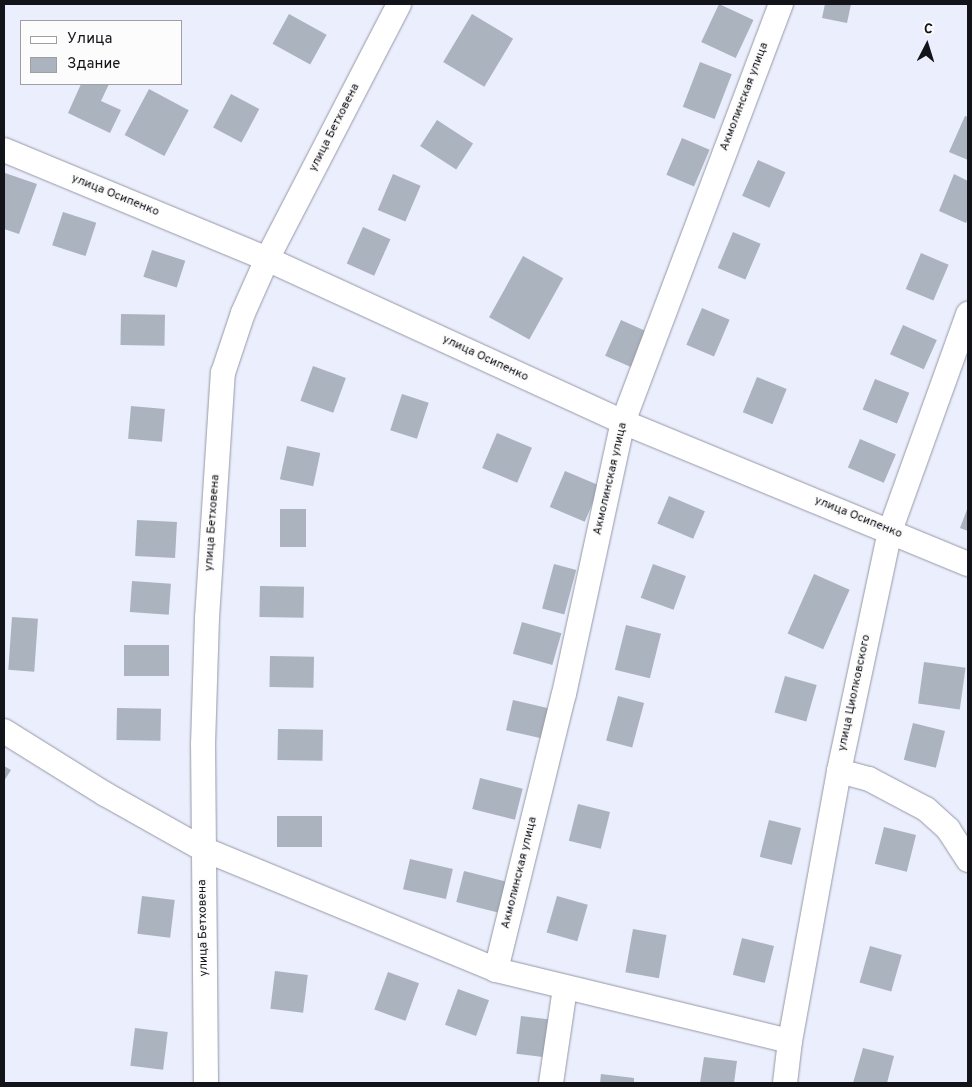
<!DOCTYPE html>
<html>
<head>
<meta charset="utf-8">
<style>
	body { margin:0 }
	#map { position:relative; width:972px; height:1087px; overflow:hidden; background:#ebeefd; font-family:Overpass,sans-serif }
	div>[style] { position:absolute }
	[style*='--x'] { left:calc(var(--x)*1px); top:calc(var(--y)*1px); width:calc(var(--w)*1px); rotate:calc(var(--a)*1deg) }
	.building>* { inset:0; background:#abb3bf; transform-origin:0 0 }
	.roads { filter:drop-shadow(0 0 1px #9598a5) drop-shadow(0 0 1px #9598a5) }
	.minor>* { height:24px; margin:-12px; padding:0 12px; transform-origin:12px; border-radius:12px; background:#fff }
	span { translate:-50% -50%; white-space:nowrap; text-align:center; line-height:1.15; -webkit-text-stroke:4px #fcfcfc; paint-order:stroke }
	.street-label { font-size:12px; color:#131419 }
	.frame { position:absolute; inset:0; border:5px solid #131419; pointer-events:none }
	.legend { position:absolute; left:20px; top:20px; width:162px; height:65px; box-sizing:border-box; background:#fcfcfc; border:1px solid #9f9fa1; margin:0; padding:6px 9px; list-style:none; font-size:15px; color:#131419 }
	.legend li { display:flex; align-items:center; gap:10px; height:25px }
	.legend b { width:25px; border:1px solid #9f9fa1 }
	.north { position:absolute; left:902px; top:20px; width:50px; height:50px; -webkit-text-stroke:4px #fcfcfc; paint-order:stroke; rotate:5deg; font-size:14px; font-weight:700; line-height:20px; text-align:center; color:#131419 }
	.north::after { content:''; display:block; margin:auto; width:18px; height:22px; background:#131419; clip-path:polygon(50% 0,100% 100%,50% 72%,0 100%) }
</style>
</head>
<body>
<div id="map">
	<div class="building">
		<i style="left:719px;top:4px;width:38px;height:42px;rotate:25deg"></i>
		<i style="clip-path:polygon(825px 4px,851px 4px,847px 23px,822px 18px)"></i>
		<i style="left:289px;top:14px;width:43px;height:34px;rotate:29deg"></i>
		<i style="left:472px;top:14px;width:48px;height:56px;rotate:31deg"></i>
		<i style="left:700px;top:62px;width:34px;height:48px;rotate:21deg"></i>
		<i style="clip-path:polygon(81px 84px,109px 84px,101px 101px,121px 110px,110px 133px,68px 113px)"></i>
		<i style="left:149px;top:89px;width:45px;height:52px;rotate:28deg"></i>
		<i style="left:231px;top:94px;width:32px;height:38px;rotate:28deg"></i>
		<i style="clip-path:polygon(965px 116px,968px 117px,968px 160px,949px 152px)"></i>
		<i style="left:437px;top:120px;width:43px;height:31px;rotate:33deg"></i>
		<i style="left:682px;top:138px;width:30px;height:40px;rotate:23deg"></i>
		<i style="left:758px;top:160px;width:30px;height:39px;rotate:24deg"></i>
		<i style="clip-path:polygon(5px 173px,37px 184px,19px 234px,4px 229px)"></i>
		<i style="left:393px;top:174px;width:30px;height:39px;rotate:23deg"></i>
		<i style="clip-path:polygon(954px 174px,968px 181px,968px 218px,966px 223px,939px 211px)"></i>
		<i style="left:63px;top:212px;width:35px;height:35px;rotate:18deg"></i>
		<i style="left:363px;top:227px;width:30px;height:40px;rotate:24deg"></i>
		<i style="left:733px;top:232px;width:30px;height:39px;rotate:23deg"></i>
		<i style="left:152px;top:250px;width:35px;height:28px;rotate:18deg"></i>
		<i style="left:921px;top:253px;width:30px;height:39px;rotate:23deg"></i>
		<i style="left:523px;top:256px;width:46px;height:70px;rotate:29deg"></i>
		<i style="left:702px;top:308px;width:30px;height:40px;rotate:23deg"></i>
		<i style="left:121px;top:314px;width:44px;height:31px;rotate:1deg"></i>
		<i style="left:621px;top:320px;width:30px;height:39px;rotate:24deg"></i>
		<i style="left:903px;top:325px;width:37px;height:32px;rotate:24deg"></i>
		<i style="left:313px;top:366px;width:35px;height:37px;rotate:20deg"></i>
		<i style="left:757px;top:377px;width:32px;height:38px;rotate:22deg"></i>
		<i style="left:875px;top:379px;width:37px;height:33px;rotate:22deg"></i>
		<i style="left:402px;top:394px;width:28px;height:38px;rotate:18deg"></i>
		<i style="left:131px;top:406px;width:34px;height:33px;rotate:5deg"></i>
		<i style="left:497px;top:433px;width:38px;height:38px;rotate:23deg"></i>
		<i style="left:860px;top:439px;width:39px;height:31px;rotate:23deg"></i>
		<i style="left:287px;top:446px;width:34px;height:34px;rotate:12deg"></i>
		<i style="left:565px;top:471px;width:38px;height:39px;rotate:23deg"></i>
		<i style="left:669px;top:496px;width:39px;height:30px;rotate:23deg"></i>
		<i style="clip-path:polygon(968px 507px,968px 531px,960px 528px)"></i>
		<i style="left:280px;top:509px;width:26px;height:38px"></i>
		<i style="left:137px;top:520px;width:40px;height:36px;rotate:3deg"></i>
		<i style="left:554px;top:564px;width:23px;height:46px;rotate:15deg"></i>
		<i style="left:653px;top:564px;width:35px;height:36px;rotate:20deg"></i>
		<i style="left:814px;top:574px;width:39px;height:65px;rotate:24deg"></i>
		<i style="left:132px;top:581px;width:39px;height:31px;rotate:4deg"></i>
		<i style="left:260px;top:586px;width:44px;height:31px;rotate:1deg"></i>
		<i style="left:12px;top:617px;width:26px;height:53px;rotate:4deg"></i>
		<i style="left:522px;top:622px;width:41px;height:33px;rotate:16deg"></i>
		<i style="left:626px;top:625px;width:36px;height:46px;rotate:14deg"></i>
		<i style="left:124px;top:645px;width:45px;height:31px"></i>
		<i style="left:270px;top:656px;width:44px;height:31px;rotate:1deg"></i>
		<i style="left:924px;top:662px;width:42px;height:42px;rotate:8deg"></i>
		<i style="left:785px;top:676px;width:33px;height:38px;rotate:16deg"></i>
		<i style="left:618px;top:696px;width:27px;height:46px;rotate:15deg"></i>
		<i style="left:513px;top:700px;width:44px;height:31px;rotate:13deg"></i>
		<i style="left:117px;top:708px;width:44px;height:32px;rotate:1deg"></i>
		<i style="left:913px;top:723px;width:33px;height:38px;rotate:14deg"></i>
		<i style="left:278px;top:729px;width:45px;height:31px;rotate:1deg"></i>
		<i style="clip-path:polygon(4px 766px,11px 770px,4px 781px)"></i>
		<i style="left:480px;top:778px;width:44px;height:32px;rotate:14deg"></i>
		<i style="left:578px;top:804px;width:33px;height:38px;rotate:14deg"></i>
		<i style="left:277px;top:816px;width:45px;height:31px"></i>
		<i style="left:769px;top:820px;width:33px;height:38px;rotate:14deg"></i>
		<i style="left:884px;top:827px;width:33px;height:38px;rotate:14deg"></i>
		<i style="left:410px;top:859px;width:44px;height:31px;rotate:13deg"></i>
		<i style="left:464px;top:871px;width:44px;height:32px;rotate:14deg"></i>
		<i style="left:142px;top:896px;width:33px;height:38px;rotate:7deg"></i>
		<i style="left:557px;top:896px;width:32px;height:38px;rotate:16deg"></i>
		<i style="left:633px;top:929px;width:34px;height:44px;rotate:10deg"></i>
		<i style="left:742px;top:938px;width:33px;height:38px;rotate:14deg"></i>
		<i style="left:870px;top:946px;width:33px;height:38px;rotate:16deg"></i>
		<i style="left:275px;top:971px;width:33px;height:38px;rotate:7deg"></i>
		<i style="left:388px;top:972px;width:33px;height:40px;rotate:20deg"></i>
		<i style="left:458px;top:989px;width:33px;height:38px;rotate:20deg"></i>
		<i style="left:521px;top:1016px;width:33px;height:38px;rotate:7deg"></i>
		<i style="left:135px;top:1028px;width:33px;height:38px;rotate:7deg"></i>
		<i style="clip-path:polygon(863px 1048px,894px 1056px,887px 1083px,853px 1083px)"></i>
		<i style="clip-path:polygon(704px 1057px,737px 1061px,734px 1083px,700px 1083px)"></i>
		<i style="clip-path:polygon(601px 1074px,634px 1078px,634px 1083px,600px 1083px)"></i>
	</div>
	<div class="roads">
		<div class="minor">
			<i style="--x:4;--y:150;--w:285;--a:22.5"></i>
			<i style="--x:267;--y:259;--w:392;--a:24.6"></i>
			<i style="--x:623;--y:422;--w:373;--a:22.4"></i>
			<i style="--x:4;--y:731;--w:119;--a:32"></i>
			<i style="--x:105;--y:794;--w:112;--a:29.3"></i>
			<i style="--x:203;--y:849;--w:317;--a:22.4"></i>
			<i style="--x:496;--y:970;--w:302;--a:13.6"></i>
			<i style="--x:839;--y:771;--w:31;--a:15"></i>
			<i style="--x:869;--y:779;--w:64;--a:27.8"></i>
			<i style="--x:926;--y:809;--w:30;--a:42"></i>
			<i style="--x:948;--y:829;--w:37;--a:57"></i>
			<i style="--x:496;--y:970;--w:284;--a:-76.2"></i>
			<i style="--x:564;--y:694;--w:278;--a:-77.8"></i>
			<i style="--x:623;--y:422;--w:447;--a:-69.3"></i>
			<i style="--x:206;--y:1083;--w:338;--a:-90.5"></i>
			<i style="--x:203;--y:745;--w:127;--a:-88.2"></i>
			<i style="--x:207;--y:618;--w:246;--a:-86.3"></i>
			<i style="--x:223;--y:373;--w:63;--a:-71.6"></i>
			<i style="--x:243;--y:313;--w:59;--a:-66"></i>
			<i style="--x:267;--y:259;--w:287;--a:-62.6"></i>
			<i style="--x:551;--y:1083;--w:96;--a:-81.6"></i>
			<i style="--x:785;--y:1083;--w:42;--a:-83.2"></i>
			<i style="--x:790;--y:1041;--w:274;--a:-79.7"></i>
			<i style="--x:839;--y:771;--w:245;--a:-78"></i>
			<i style="--x:890;--y:531;--w:231;--a:-70.2"></i>
		</div>
	</div>
	<div class="street-label">
		<span style="left:745px;top:97px;rotate:-69deg">Акмолинская улица</span>
		<span style="left:335px;top:128px;rotate:-63deg">улица Бетховена</span>
		<span style="left:115px;top:196px;rotate:22deg">улица Осипенко</span>
		<span style="left:485px;top:359px;rotate:25deg">улица Осипенко</span>
		<span style="left:611px;top:479px;rotate:-77deg">Акмолинская улица</span>
		<span style="left:858px;top:518px;rotate:22deg">улица Осипенко</span>
		<span style="left:213px;top:523px;rotate:-86deg">улица Бетховена</span>
		<span style="left:855px;top:693px;rotate:-78deg">улица Циолковского</span>
		<span style="left:520px;top:873px;rotate:-76deg">Акмолинская улица</span>
		<span style="left:204px;top:928px;rotate:-91deg">улица Бетховена</span>
	</div>
	<div class="frame"></div>
	<ul class="legend">
	<li><b style="height:6px;background:#fff"></b>Улица</li>
	<li><b style="height:14px;background:#abb3bf"></b>Здание</li>
	</ul>
	<div class="north">С</div>
</div>
</body>
</html>
